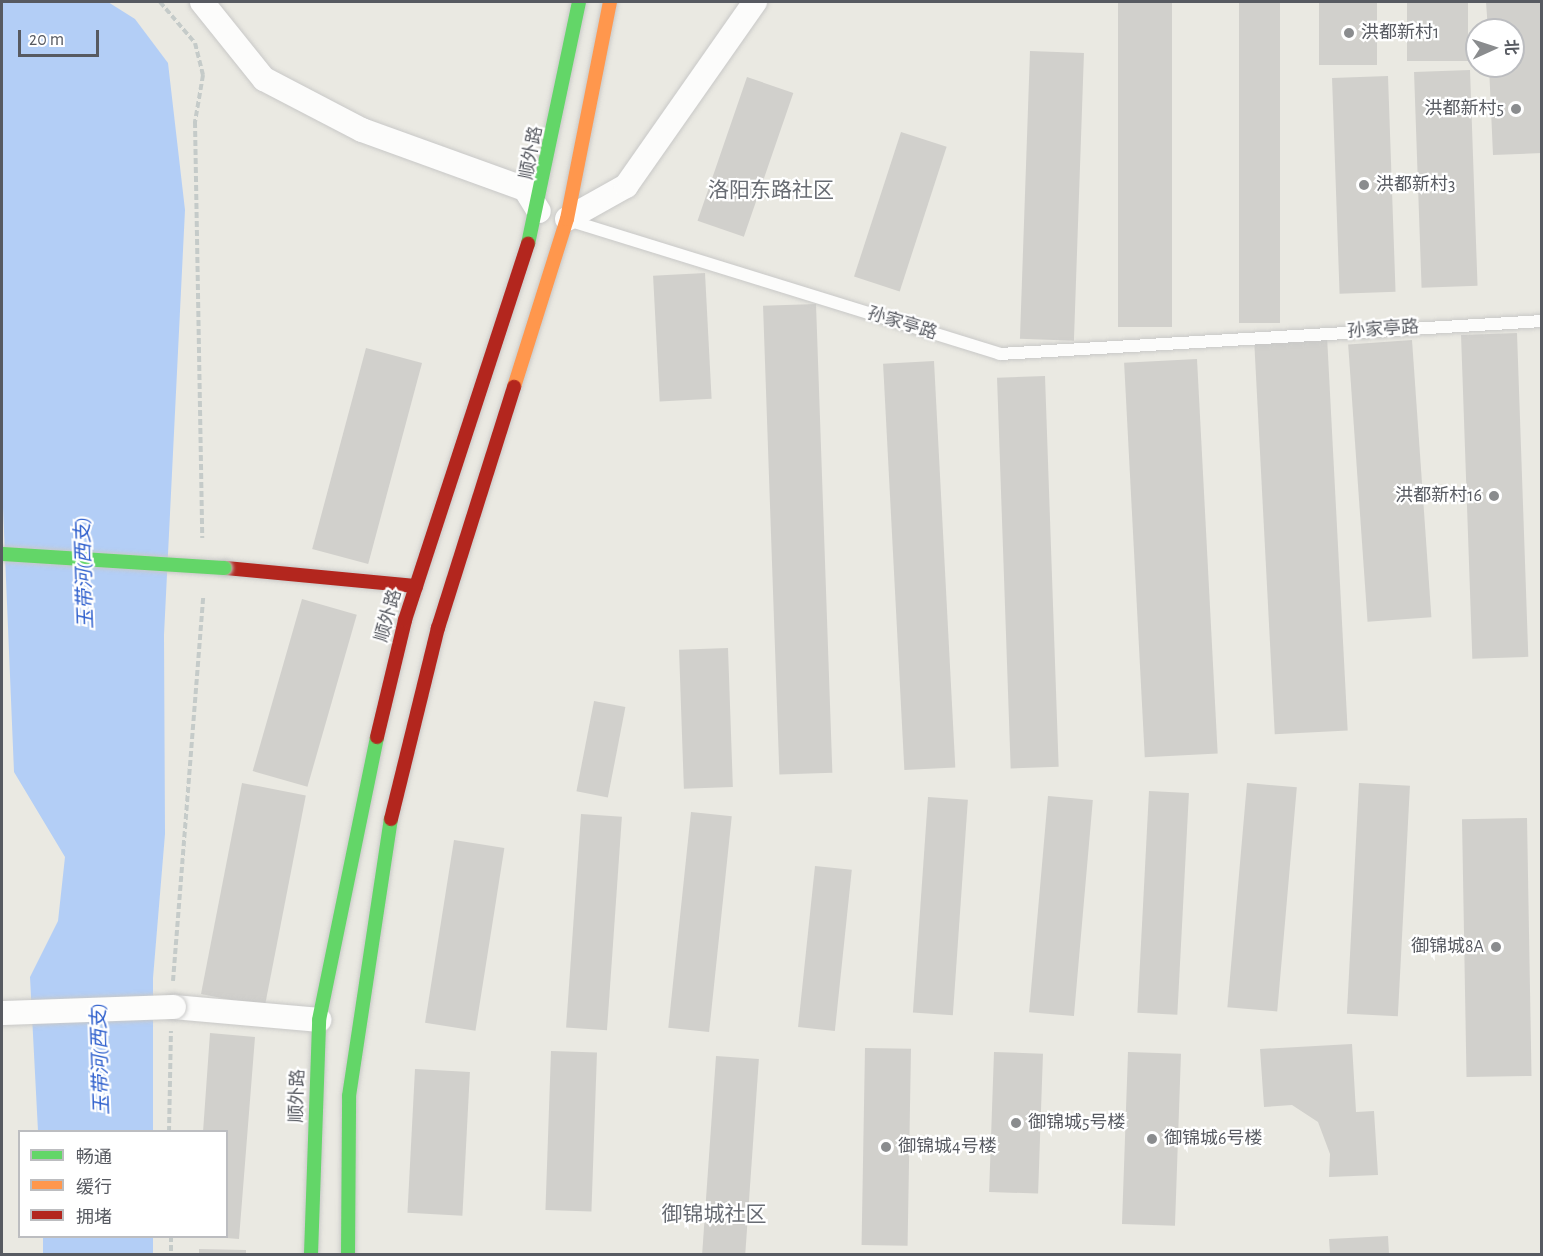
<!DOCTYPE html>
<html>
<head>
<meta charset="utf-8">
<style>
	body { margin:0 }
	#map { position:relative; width:1543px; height:1256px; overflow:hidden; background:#eae9e2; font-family:"Alegreya Sans","Noto Sans SC",sans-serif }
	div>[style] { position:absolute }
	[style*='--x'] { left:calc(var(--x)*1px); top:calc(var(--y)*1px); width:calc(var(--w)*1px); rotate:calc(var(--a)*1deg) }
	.water>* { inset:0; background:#b3cef6; transform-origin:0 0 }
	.building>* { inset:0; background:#d1d0cc; transform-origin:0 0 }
	.path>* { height:4px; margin-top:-2px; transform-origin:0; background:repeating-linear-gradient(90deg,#c5cbc9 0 6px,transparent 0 9px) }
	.roads { filter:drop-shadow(0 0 2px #c8c8c7) drop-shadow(0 0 2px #c8c8c7) }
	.lane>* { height:12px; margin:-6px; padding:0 6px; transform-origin:6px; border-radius:6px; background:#fcfcfb }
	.street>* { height:24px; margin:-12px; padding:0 12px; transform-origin:12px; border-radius:12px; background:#fcfcfb }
	.fast>* { height:14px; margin:-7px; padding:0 7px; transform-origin:7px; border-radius:7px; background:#63d668 }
	.slow>* { height:14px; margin:-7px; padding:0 7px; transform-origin:7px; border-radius:7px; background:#ff974d }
	.jam>* { height:14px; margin:-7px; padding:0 7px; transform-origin:7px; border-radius:7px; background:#b3261e }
	.bridges { filter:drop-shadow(0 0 2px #c8c8c7) drop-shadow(0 0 2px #c8c8c7) }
	.street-bridge>* { height:24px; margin:-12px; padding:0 12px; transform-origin:12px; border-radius:12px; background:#fcfcfb }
	.fast-bridge>* { height:14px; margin:-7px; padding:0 7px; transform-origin:7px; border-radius:7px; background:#63d668 }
	.dots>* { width:16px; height:16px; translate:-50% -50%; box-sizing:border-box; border:3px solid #fff; border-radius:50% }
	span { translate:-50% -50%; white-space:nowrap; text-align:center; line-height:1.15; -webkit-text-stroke:4.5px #fff; paint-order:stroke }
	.poi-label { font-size:18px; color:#575a61 }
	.left { translate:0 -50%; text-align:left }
	.right { translate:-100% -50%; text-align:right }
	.street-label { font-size:18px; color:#575a61 }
	.water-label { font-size:20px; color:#3363ce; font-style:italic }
	.quarter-label { font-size:21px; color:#686c73 }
	.frame { position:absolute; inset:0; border:3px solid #575a61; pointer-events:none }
	.legend { position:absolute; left:18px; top:1130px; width:210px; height:108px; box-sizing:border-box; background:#fff; border:2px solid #bcbdc0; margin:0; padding:8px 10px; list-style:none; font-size:18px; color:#575a61 }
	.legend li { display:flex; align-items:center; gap:12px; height:30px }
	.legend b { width:30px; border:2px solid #bcbdc0 }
	.north { position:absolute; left:1465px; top:18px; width:60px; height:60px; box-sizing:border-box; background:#fff; border:2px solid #bcbdc0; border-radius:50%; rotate:87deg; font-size:16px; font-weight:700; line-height:24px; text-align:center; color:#575a61 }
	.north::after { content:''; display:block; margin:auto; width:21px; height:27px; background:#8a8c8e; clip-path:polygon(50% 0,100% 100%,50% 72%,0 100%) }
	.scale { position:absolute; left:18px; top:30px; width:81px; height:27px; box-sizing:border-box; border:3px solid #575a61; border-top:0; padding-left:8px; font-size:18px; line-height:21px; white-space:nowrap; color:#575a61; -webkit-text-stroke:4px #fff; paint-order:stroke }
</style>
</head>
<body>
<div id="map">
	<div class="water">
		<i style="clip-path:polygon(2px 2px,108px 2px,135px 19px,168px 63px,185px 210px,164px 635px,165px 834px,153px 978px,153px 1131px,38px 1131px,30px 977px,58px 921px,65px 857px,14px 772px,2px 483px)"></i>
		<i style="left:43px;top:1237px;width:110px;height:17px"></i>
	</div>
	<div class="building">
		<i style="left:1118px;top:2px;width:54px;height:325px"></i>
		<i style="left:1239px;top:2px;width:41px;height:321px"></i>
		<i style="left:1319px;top:2px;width:58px;height:63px"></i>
		<i style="left:1407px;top:2px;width:61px;height:59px"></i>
		<i style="clip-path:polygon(1486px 2px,1542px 2px,1542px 153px,1493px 155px,1489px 66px,1513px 66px,1513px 30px,1488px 30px)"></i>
		<i style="left:1030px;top:51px;width:54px;height:288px;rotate:2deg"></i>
		<i style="left:1470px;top:70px;width:216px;height:56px;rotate:88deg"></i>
		<i style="left:1388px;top:76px;width:216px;height:56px;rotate:88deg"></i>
		<i style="left:747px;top:77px;width:49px;height:152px;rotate:19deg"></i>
		<i style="left:901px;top:132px;width:48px;height:152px;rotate:18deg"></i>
		<i style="left:705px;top:273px;width:126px;height:52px;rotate:87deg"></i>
		<i style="left:816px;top:304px;width:469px;height:53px;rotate:88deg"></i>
		<i style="left:1517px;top:333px;width:324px;height:56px;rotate:88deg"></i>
		<i style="left:1327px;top:336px;width:395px;height:73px;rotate:87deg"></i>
		<i style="left:1412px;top:340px;width:278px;height:64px;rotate:86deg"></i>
		<i style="left:366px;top:348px;width:58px;height:208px;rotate:15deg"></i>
		<i style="left:1197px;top:359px;width:395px;height:73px;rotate:87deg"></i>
		<i style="left:934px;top:361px;width:407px;height:51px;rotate:87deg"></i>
		<i style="left:1045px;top:376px;width:391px;height:48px;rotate:88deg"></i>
		<i style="left:302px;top:599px;width:57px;height:179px;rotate:16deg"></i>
		<i style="left:728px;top:648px;width:139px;height:49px;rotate:88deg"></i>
		<i style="left:594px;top:701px;width:32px;height:92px;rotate:11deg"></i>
		<i style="left:242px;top:783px;width:65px;height:215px;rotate:11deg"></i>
		<i style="left:1247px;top:783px;width:50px;height:225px;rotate:5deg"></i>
		<i style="left:1359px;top:783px;width:51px;height:231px;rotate:3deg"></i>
		<i style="left:1149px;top:791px;width:40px;height:222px;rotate:3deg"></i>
		<i style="left:1048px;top:796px;width:45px;height:217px;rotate:5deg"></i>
		<i style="left:928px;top:797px;width:40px;height:216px;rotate:4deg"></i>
		<i style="left:691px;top:812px;width:41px;height:217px;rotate:6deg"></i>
		<i style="left:581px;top:814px;width:41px;height:214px;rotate:4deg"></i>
		<i style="left:1527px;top:818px;width:258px;height:65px;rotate:89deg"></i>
		<i style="left:454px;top:840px;width:51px;height:185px;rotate:9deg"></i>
		<i style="left:815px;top:866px;width:37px;height:162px;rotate:6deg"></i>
		<i style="clip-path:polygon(210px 1033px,255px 1037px,239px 1239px,226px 1238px,226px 1132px,203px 1132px)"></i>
		<i style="clip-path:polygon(1352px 1044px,1356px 1112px,1374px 1111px,1378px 1175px,1329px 1177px,1330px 1154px,1318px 1122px,1292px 1105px,1264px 1107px,1260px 1049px)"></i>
		<i style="left:865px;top:1048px;width:46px;height:197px;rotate:1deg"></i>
		<i style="left:551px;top:1051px;width:46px;height:159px;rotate:2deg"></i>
		<i style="left:994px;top:1052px;width:49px;height:140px;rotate:2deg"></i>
		<i style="left:1128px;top:1052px;width:53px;height:172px;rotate:2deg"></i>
		<i style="left:716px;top:1056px;width:43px;height:199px;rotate:4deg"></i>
		<i style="left:415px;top:1069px;width:55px;height:144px;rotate:3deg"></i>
		<i style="clip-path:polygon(1388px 1236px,1389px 1254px,1330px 1254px,1329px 1239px)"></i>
		<i style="clip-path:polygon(199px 1249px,246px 1250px,246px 1254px,199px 1254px)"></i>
	</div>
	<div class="path">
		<i style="--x:160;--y:2;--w:54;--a:49.5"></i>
		<i style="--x:195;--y:43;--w:33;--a:76"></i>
		<i style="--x:203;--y:75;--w:48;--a:99.7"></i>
		<i style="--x:195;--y:122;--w:416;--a:89"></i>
		<i style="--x:173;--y:981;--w:385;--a:-85.5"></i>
		<i style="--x:169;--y:1132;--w:101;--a:-88.9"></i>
		<i style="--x:171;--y:1236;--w:18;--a:90"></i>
	</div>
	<div class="roads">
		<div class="lane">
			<i style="--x:568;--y:220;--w:452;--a:17.2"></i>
			<i style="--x:1000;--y:354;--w:543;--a:-3.48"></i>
		</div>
		<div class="street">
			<i style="--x:202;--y:2;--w:99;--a:51.2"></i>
			<i style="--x:264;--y:79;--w:110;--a:27.5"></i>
			<i style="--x:362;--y:130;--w:173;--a:19.9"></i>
			<i style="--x:525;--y:189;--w:26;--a:58"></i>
			<i style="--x:567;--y:219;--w:68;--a:-29.2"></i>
			<i style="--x:626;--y:186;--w:225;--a:-55"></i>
			<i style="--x:174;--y:1007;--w:146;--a:5.1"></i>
		</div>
		<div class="fast">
			<i style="--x:528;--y:244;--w:247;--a:-78.1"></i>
			<i style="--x:311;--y:1254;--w:234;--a:-88"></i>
			<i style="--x:319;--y:1020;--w:289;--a:-78.4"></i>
			<i style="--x:348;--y:1254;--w:158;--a:-89.6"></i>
			<i style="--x:349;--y:1096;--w:280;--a:-81.4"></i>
		</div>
		<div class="slow">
			<i style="--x:514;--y:387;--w:176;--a:-72.5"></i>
			<i style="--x:567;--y:219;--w:221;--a:-78.8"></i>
		</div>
		<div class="jam">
			<i style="--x:225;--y:568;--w:192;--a:5.4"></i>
			<i style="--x:377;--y:737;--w:120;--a:-76.5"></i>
			<i style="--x:405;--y:620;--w:396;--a:-71.9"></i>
			<i style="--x:391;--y:819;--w:197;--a:-76.2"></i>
			<i style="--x:438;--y:628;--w:253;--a:-72.5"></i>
		</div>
	</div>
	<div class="bridges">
		<div class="street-bridge">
			<i style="--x:2;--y:1013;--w:172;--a:-2"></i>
		</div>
		<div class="fast-bridge">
			<i style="--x:2;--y:554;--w:223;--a:3.6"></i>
		</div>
	</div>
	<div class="dots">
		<i style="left:1349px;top:33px;background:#8a8c8e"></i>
		<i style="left:1516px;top:109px;background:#8a8c8e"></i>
		<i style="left:1364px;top:185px;background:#8a8c8e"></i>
		<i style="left:1494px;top:496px;background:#8a8c8e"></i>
		<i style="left:1496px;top:947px;background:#8a8c8e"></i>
		<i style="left:1016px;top:1123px;background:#8a8c8e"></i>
		<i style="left:1152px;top:1139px;background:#8a8c8e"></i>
		<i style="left:886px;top:1147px;background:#8a8c8e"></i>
	</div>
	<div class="poi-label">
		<span class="left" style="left:1361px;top:33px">洪都新村1</span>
		<span class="right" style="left:1504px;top:109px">洪都新村5</span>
		<span class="left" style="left:1376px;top:185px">洪都新村3</span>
		<span class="right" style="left:1482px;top:496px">洪都新村16</span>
		<span class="right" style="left:1484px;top:947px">御锦城8A</span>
		<span class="left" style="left:1028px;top:1123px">御锦城5号楼</span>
		<span class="left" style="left:1164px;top:1139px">御锦城6号楼</span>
		<span class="left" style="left:898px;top:1147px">御锦城4号楼</span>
	</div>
	<div class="street-label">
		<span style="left:532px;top:153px;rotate:-79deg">顺外路</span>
		<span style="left:902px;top:324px;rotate:17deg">孙家亭路</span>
		<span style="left:1383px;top:330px;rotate:-4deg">孙家亭路</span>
		<span style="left:389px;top:616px;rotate:-74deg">顺外路</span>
		<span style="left:298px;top:1096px;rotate:-88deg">顺外路</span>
	</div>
	<div class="water-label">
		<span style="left:85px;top:573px;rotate:-92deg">玉带河(西支)</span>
		<span style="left:101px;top:1059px;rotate:-92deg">玉带河(西支)</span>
	</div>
	<div class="quarter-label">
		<span style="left:771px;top:191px">洛阳东路社区</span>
		<span style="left:714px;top:1215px">御锦城社区</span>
	</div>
	<div class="frame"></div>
	<ul class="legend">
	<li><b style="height:8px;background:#63d668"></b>畅通</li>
	<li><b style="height:8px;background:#ff974d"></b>缓行</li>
	<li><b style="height:8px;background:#b3261e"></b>拥堵</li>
	</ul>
	<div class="north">北</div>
	<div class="scale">20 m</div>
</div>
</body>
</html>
